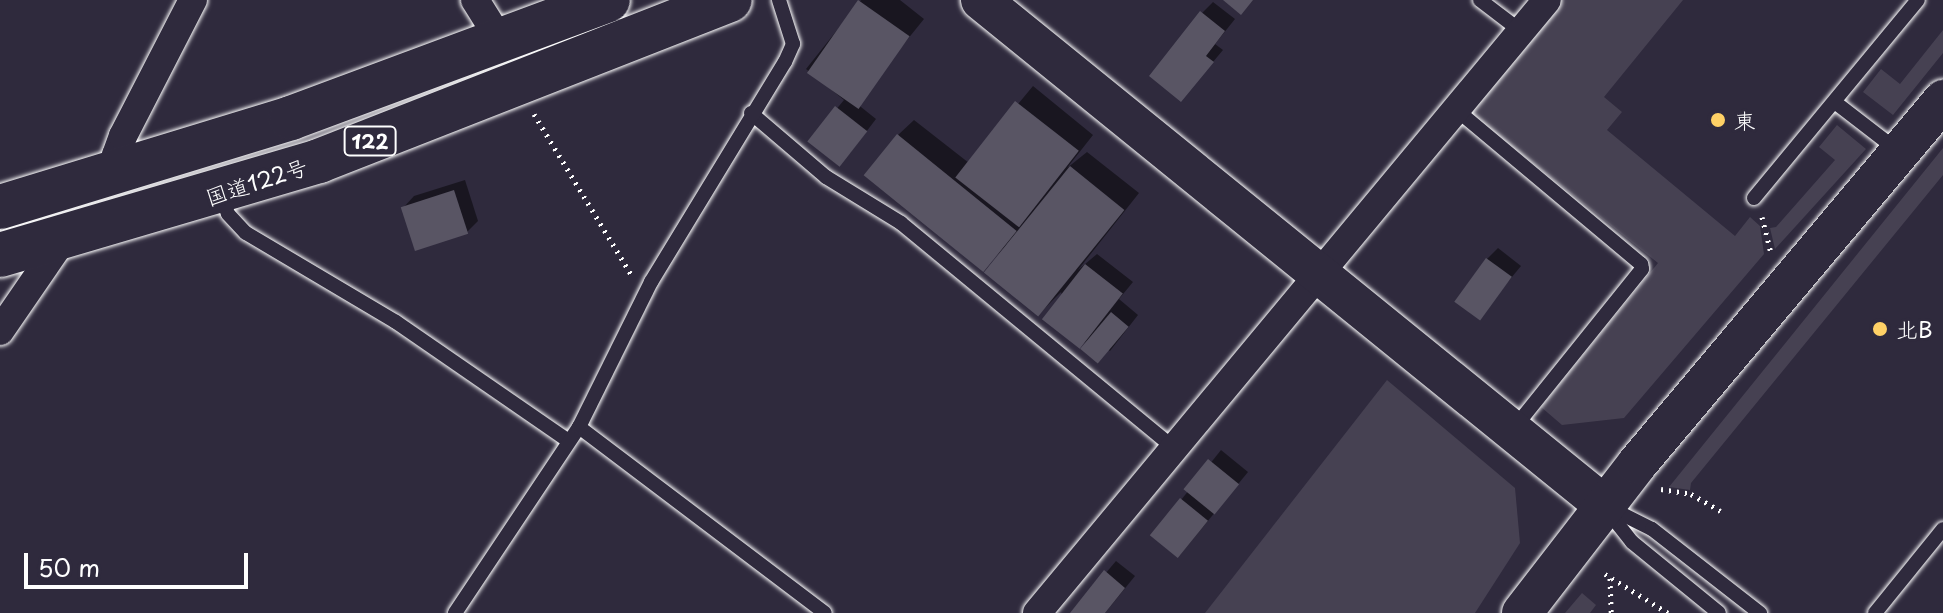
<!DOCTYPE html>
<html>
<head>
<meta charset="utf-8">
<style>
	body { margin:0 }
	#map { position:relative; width:1943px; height:613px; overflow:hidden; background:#2f2a3d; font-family:"Playpen Sans","Klee One",sans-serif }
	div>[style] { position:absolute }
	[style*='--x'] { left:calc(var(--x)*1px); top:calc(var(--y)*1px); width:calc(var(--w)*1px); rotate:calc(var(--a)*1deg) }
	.green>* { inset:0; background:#464152 }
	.shadow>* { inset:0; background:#0007 }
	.building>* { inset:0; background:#595564; transform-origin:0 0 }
	.path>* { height:5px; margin-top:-2.5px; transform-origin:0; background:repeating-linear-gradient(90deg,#fff 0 2px,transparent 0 8px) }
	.roads { filter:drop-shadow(0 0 2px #fff) drop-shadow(0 0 2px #fff) }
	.lane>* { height:14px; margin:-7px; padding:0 7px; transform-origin:7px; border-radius:7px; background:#2f2a3d }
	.street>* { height:28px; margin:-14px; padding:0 14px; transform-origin:14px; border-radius:14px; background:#2f2a3d }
	.secondary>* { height:40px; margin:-20px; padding:0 20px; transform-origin:20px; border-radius:20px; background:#2f2a3d }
	.highway>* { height:44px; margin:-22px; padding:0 22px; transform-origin:22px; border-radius:22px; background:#2f2a3d }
	.dots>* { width:22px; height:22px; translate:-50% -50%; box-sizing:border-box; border:4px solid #2f2a3d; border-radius:50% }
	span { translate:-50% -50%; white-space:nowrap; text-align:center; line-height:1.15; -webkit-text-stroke:6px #2f2a3d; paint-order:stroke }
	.shield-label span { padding:2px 6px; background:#2f2a3d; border:2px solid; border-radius:6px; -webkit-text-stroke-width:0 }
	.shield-label { font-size:20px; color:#fff; font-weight:700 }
	.poi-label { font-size:22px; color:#fff }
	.left { translate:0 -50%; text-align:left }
	.street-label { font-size:22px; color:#fff }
	.scale { position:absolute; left:24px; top:553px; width:224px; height:36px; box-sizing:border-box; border:4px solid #fff; border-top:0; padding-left:10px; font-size:24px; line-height:28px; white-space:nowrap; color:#fff; -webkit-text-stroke:6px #2f2a3d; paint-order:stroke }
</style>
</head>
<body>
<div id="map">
	<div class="green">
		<i style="clip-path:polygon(1562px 0,1683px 0,1604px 97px,1622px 112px,1607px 130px,1735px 236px,1750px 217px,1760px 226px,1764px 254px,1624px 418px,1562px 425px,1541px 407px,1658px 263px,1470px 113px)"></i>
		<i style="clip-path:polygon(1943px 30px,1943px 53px,1893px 115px,1863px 92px,1881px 69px,1900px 84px)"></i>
		<i style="clip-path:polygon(1837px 125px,1866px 149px,1775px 249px,1770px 228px,1776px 227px,1835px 160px,1819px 147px)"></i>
		<i style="clip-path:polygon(1943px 148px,1943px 175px,1691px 483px,1690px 490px,1669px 487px)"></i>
		<i style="clip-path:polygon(1387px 380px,1515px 488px,1520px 543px,1475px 613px,1205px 613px)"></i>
		<i style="clip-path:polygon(1582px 593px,1596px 605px,1590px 613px,1565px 613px)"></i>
	</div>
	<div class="shadow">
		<i style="clip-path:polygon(861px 0,900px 0,924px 19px,856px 103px,876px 119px,850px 153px,810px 141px,844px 100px,806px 69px)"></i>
		<i style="clip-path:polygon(1213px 2px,1235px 19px,1215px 44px,1223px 50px,1181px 100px,1202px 13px)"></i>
		<i style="clip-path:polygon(1033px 86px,1093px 135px,1067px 168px,1087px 152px,1139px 193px,1078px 270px,1097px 254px,1133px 282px,1119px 299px,1138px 315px,1110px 351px,1092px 338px,1080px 346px,1061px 292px,1039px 314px,1003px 249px,984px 268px,898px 135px,914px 120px,969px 163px)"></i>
		<i style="clip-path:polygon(465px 180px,478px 221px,467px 232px,403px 208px,414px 196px)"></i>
		<i style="clip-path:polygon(1498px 248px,1521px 266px,1478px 318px,1487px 259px)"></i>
		<i style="clip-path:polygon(1221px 450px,1248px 472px,1180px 555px,1181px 500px)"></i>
		<i style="clip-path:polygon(1116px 561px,1135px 576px,1105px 613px,1072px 613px)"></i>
	</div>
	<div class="building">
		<i style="left:858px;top:0;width:63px;height:89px;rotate:35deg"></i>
		<i style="clip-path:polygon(1223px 0,1253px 0,1241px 15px)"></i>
		<i style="clip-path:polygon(1200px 11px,1225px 31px,1206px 56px,1214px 62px,1181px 102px,1149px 76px)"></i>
		<i style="left:1015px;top:101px;width:81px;height:97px;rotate:38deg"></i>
		<i style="left:835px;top:106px;width:41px;height:45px;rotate:38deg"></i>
		<i style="left:897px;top:134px;width:154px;height:53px;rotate:39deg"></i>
		<i style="left:1070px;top:166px;width:70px;height:137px;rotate:39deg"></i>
		<i style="left:454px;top:190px;width:46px;height:56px;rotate:72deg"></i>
		<i style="left:1486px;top:258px;width:32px;height:54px;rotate:36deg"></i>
		<i style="left:1085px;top:264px;width:48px;height:70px;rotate:38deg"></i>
		<i style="left:1111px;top:312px;width:23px;height:48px;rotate:40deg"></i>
		<i style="left:1208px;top:459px;width:40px;height:39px;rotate:39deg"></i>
		<i style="left:1180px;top:498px;width:36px;height:48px;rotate:39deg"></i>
		<i style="clip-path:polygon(1104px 570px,1125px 588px,1105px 613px,1070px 613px)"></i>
	</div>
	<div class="path">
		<i style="--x:534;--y:114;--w:189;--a:58.8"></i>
		<i style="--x:1762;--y:217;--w:38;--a:76"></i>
		<i style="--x:1661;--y:489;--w:30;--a:9"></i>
		<i style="--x:1691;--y:494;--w:34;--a:30"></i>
		<i style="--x:1605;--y:574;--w:74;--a:31.8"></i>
		<i style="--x:1610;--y:578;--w:35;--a:88"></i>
	</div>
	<div class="roads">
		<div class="lane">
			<i style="--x:1480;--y:0;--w:53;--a:37.3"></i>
			<i style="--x:1836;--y:103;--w:77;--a:37.6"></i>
			<i style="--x:1458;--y:111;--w:239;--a:39.9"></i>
			<i style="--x:1641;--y:264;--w:5;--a:79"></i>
			<i style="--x:1642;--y:269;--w:203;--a:128.8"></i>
			<i style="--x:751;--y:113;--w:99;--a:40.5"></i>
			<i style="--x:826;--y:177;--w:88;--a:31.5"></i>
			<i style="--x:901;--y:223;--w:354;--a:39.5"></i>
			<i style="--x:220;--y:193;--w:22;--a:69"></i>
			<i style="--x:228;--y:214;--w:26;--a:47"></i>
			<i style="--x:246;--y:233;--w:174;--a:30.7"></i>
			<i style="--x:396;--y:322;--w:208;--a:34.6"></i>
			<i style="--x:1754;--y:198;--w:257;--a:-50.4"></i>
			<i style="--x:579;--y:427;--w:308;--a:37.1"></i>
			<i style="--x:1608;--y:507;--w:49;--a:26.6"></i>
			<i style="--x:1652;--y:529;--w:137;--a:37.9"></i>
			<i style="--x:1606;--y:509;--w:42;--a:51.8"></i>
			<i style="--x:1632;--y:542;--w:112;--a:39.2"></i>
			<i style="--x:455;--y:613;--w:224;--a:-56.3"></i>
			<i style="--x:579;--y:427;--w:162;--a:-63.6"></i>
			<i style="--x:651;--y:282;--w:258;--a:-58.7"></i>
			<i style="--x:785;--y:62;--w:20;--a:-66"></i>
			<i style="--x:793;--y:44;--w:46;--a:-107.7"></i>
			<i style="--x:1875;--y:613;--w:108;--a:-51"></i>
		</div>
		<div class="street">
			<i style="--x:475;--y:0;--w:51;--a:57.9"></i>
			<i style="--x:117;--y:174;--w:19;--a:-93"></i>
			<i style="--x:116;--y:155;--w:20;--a:-70"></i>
			<i style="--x:123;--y:136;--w:153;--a:-62.8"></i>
			<i style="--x:0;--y:331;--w:113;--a:-55.5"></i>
			<i style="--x:1037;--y:613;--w:797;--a:-50.24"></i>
		</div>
		<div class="secondary">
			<i style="--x:981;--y:0;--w:802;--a:39.03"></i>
			<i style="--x:1522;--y:613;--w:188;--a:-52.3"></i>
			<i style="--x:1637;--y:464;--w:476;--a:-49.9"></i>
		</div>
		<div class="highway">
			<i style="--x:0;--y:207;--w:304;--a:-17"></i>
			<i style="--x:291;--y:118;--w:338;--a:-20.4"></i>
			<i style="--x:0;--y:255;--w:333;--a:-16.4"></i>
			<i style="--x:319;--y:161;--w:441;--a:-21.4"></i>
		</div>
	</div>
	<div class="dots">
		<i style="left:1718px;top:120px;background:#ffd166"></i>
		<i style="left:1880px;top:329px;background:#ffd166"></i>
	</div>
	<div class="shield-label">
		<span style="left:370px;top:141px">122</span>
	</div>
	<div class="poi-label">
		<span class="left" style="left:1734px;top:120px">東</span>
		<span class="left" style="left:1896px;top:329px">北B</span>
	</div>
	<div class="street-label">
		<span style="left:256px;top:181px;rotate:-18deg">国道122号</span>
	</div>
	<div class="scale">50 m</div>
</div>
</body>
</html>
